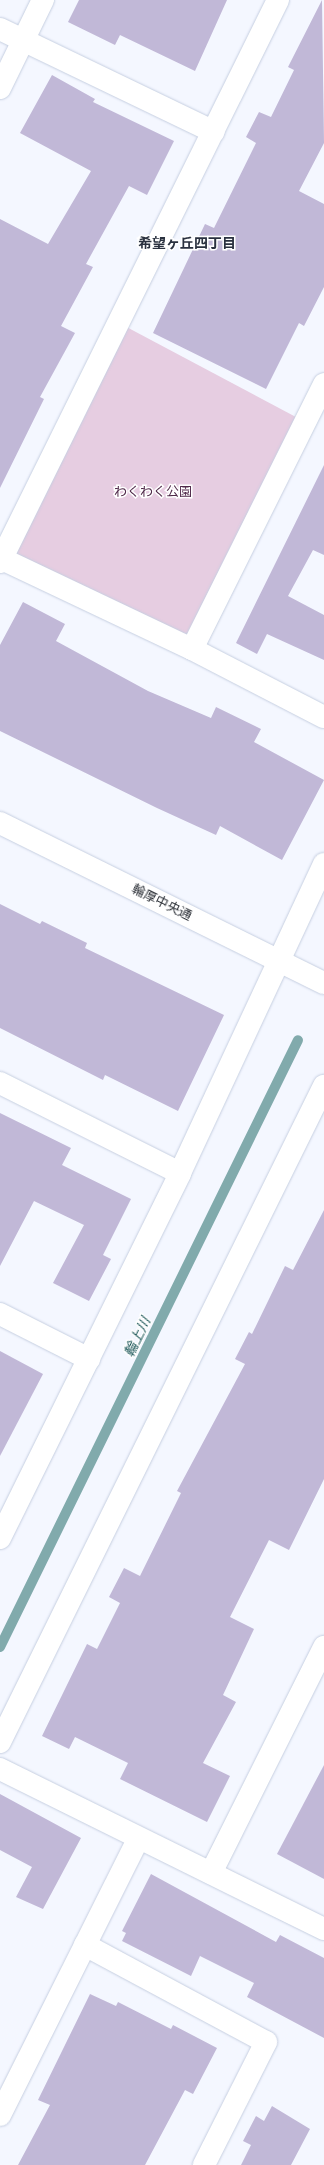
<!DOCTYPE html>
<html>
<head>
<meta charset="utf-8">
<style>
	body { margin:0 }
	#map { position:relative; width:324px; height:2165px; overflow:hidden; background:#f4f7ff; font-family:Inter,"Noto Sans JP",sans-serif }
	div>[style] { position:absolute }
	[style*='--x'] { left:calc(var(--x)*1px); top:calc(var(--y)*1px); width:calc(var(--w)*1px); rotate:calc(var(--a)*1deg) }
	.green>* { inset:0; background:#e6cde1; transform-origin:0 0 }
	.stream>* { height:10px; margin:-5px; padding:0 5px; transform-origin:5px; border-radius:5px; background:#81aaac }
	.building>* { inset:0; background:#c1b8d7 }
	.roads { filter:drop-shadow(0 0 1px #c6cfe1) drop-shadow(0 0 1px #c6cfe1) }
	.minor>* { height:22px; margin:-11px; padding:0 11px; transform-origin:11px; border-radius:11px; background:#fff }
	span { translate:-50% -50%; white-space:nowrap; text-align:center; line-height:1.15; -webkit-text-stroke:3px #fff; paint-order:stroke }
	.park-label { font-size:13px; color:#4f2949 }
	.street-label { font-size:13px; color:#2c3037 }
	.neighbourhood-label { font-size:14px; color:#2a313f; font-weight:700 }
	.water-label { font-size:14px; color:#1a5557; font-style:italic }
</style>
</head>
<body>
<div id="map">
	<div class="green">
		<i style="left:119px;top:323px;width:211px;height:264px;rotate:28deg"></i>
	</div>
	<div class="stream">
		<i style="--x:0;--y:1647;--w:676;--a:-63.85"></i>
	</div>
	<div class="building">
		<i style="clip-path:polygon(79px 0,227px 0,195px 71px,120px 35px,115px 45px,68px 22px)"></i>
		<i style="clip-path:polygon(322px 0,324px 143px,299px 191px,324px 204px,324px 287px,304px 326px,299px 323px,266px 389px,153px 333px,205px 224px,214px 228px,256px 143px,246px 137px,259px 112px,271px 117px,294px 70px,288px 67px)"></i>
		<i style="clip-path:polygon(52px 75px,95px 99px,93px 102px,174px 141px,147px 195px,129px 186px,86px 264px,93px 267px,61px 326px,75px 333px,40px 397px,44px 399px,0 488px,0 219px,48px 244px,91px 171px,20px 133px)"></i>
		<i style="clip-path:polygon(324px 465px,324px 555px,313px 550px,288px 596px,324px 615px,324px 660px,267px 634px,257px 654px,236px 643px)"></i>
		<i style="clip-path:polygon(23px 602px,65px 624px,56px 641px,148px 691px,211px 718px,216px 707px,261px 729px,254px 742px,324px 780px,282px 860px,220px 826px,216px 835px,157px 808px,0 731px,0 645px)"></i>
		<i style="clip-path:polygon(0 904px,40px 924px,42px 921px,87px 943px,85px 948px,224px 1015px,178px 1111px,105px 1075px,103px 1080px,0 1028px)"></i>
		<i style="clip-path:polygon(0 1113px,71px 1148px,62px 1165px,131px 1199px,103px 1255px,111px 1259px,89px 1301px,53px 1283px,84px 1225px,34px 1201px,0 1266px)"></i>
		<i style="clip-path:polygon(324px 1210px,324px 1479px,289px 1550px,269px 1540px,230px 1617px,254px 1629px,223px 1695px,236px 1702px,203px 1763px,230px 1776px,207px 1822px,120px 1779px,128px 1763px,75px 1737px,69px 1749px,42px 1736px,87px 1644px,97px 1649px,120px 1603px,109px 1597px,124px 1568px,140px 1576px,181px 1493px,177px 1491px,245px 1364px,235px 1359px,249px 1332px,252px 1334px,285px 1266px,293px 1270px)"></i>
		<i style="clip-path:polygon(0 1351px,43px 1374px,0 1456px)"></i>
		<i style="clip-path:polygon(324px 1765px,324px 1879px,277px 1854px)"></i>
		<i style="clip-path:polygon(0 1794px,81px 1838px,43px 1909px,16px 1897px,32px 1867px,0 1850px)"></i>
		<i style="clip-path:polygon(151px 1874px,276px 1942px,280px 1935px,324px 1958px,324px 2038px,247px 1997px,254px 1983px,200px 1956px,191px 1976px,122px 1941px,126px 1933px,122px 1931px)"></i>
		<i style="clip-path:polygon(90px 1994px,116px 2006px,118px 2002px,171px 2029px,173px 2025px,217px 2048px,193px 2094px,185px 2090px,145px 2165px,18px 2165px,50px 2105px,38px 2100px)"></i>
		<i style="clip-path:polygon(272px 2106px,310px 2129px,291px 2165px,241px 2165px,251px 2145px,243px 2141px,256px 2116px,264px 2121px)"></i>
	</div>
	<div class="roads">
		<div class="minor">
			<i style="--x:0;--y:29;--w:237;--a:25.7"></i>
			<i style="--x:0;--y:88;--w:98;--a:-64"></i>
			<i style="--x:0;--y:558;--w:212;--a:25.4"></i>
			<i style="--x:192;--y:649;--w:148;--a:27.3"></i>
			<i style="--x:0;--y:562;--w:627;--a:-63.68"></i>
			<i style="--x:192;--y:649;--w:296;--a:-63.5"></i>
			<i style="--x:0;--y:823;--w:361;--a:26.3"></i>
			<i style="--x:0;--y:1083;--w:201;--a:26.6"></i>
			<i style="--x:0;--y:1314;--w:100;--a:26.8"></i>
			<i style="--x:0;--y:1538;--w:407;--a:-63.7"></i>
			<i style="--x:180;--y:1173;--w:341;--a:-65"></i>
			<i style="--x:0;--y:1742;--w:732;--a:-63.72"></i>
			<i style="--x:0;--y:1769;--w:361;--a:26.3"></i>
			<i style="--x:211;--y:1873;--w:253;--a:-63.4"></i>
			<i style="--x:85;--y:1945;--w:205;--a:28.2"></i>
			<i style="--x:266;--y:2042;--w:138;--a:116.8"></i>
			<i style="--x:0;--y:2115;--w:309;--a:-63.4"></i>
		</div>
	</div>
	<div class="park-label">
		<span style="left:153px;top:491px">わくわく公園</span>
	</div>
	<div class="street-label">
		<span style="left:162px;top:902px;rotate:26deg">輪厚中央通</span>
	</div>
	<div class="neighbourhood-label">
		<span style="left:187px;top:243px">希望ヶ丘四丁目</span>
	</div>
	<div class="water-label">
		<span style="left:137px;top:1337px;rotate:-64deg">輪上川</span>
	</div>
</div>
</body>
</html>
